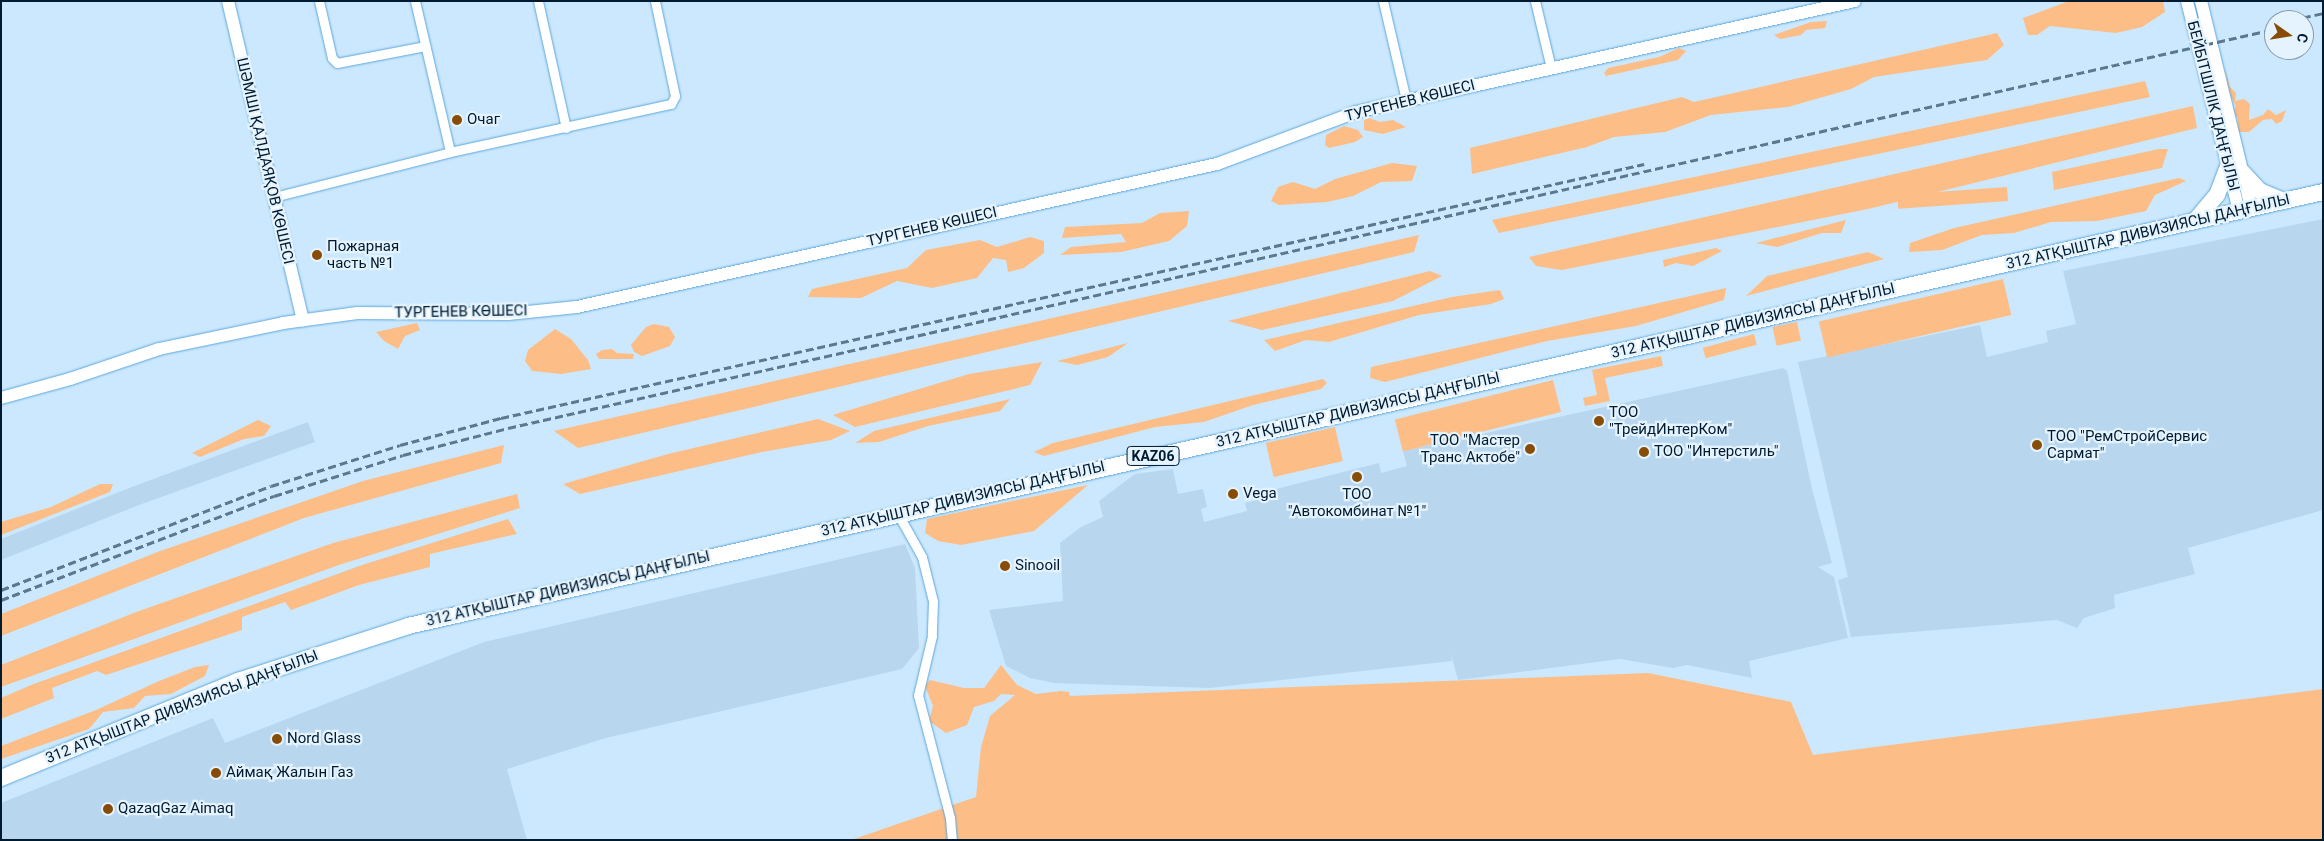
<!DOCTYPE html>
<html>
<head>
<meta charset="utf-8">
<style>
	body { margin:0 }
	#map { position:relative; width:2324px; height:841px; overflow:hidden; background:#cbe8fe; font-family:Roboto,sans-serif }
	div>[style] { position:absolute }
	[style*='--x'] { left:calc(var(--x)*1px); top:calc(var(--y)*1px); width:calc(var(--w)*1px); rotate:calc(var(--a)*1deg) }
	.built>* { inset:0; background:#b8d7ef }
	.green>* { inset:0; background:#fdbd87; transform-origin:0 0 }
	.roads { filter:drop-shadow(0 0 1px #5ca7db) drop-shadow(0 0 1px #5ca7db) }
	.street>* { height:9px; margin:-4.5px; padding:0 4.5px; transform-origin:4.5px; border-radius:4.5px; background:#fff }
	.secondary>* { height:12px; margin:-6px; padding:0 6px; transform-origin:6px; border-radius:6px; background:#fff }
	.highway>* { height:16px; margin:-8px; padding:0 8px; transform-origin:8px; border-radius:8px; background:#fff }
	.rail>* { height:2.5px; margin-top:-1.25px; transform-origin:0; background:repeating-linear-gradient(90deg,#5c788c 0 8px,transparent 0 12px) }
	.dots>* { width:14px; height:14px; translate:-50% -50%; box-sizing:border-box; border:2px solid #e4f3fe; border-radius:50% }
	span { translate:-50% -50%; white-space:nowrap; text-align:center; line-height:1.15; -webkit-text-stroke:4.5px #e4f3fe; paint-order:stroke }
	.shield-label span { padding:1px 4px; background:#e4f3fe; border:1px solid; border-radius:4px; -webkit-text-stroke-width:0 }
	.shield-label { font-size:14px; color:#001b2f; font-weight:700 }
	.street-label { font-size:15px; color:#001b2f }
	.poi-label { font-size:15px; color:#001b2f }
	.left { translate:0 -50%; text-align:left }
	.right { translate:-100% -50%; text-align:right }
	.frame { position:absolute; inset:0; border:2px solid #001b2f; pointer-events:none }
	.north { position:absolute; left:2264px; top:10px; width:50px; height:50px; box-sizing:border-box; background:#e4f3fe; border:1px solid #899dab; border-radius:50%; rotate:103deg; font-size:14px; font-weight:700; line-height:20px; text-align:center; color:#001b2f }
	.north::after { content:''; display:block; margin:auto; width:18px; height:22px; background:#884c07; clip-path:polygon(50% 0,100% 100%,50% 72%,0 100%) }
</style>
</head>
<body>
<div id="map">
	<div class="built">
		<i style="clip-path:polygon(2323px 219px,2323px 510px,2188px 548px,2195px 574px,2114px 595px,2115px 608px,2084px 618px,2077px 628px,2057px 620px,1851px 637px,1838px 580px,1848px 577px,1798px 362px,1980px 325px,1987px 357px,2048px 342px,2046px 331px,2076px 324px,2063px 271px)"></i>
		<i style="clip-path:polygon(1783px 368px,1787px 371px,1812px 489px,1832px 563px,1818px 567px,1834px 577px,1848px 638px,1749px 661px,1752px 678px,1687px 665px,1673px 668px,1620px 659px,1458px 680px,1451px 654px,1452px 661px,1209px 688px,1054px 683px,1030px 678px,1006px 666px,989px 610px,1063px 601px,1060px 543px,1081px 527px,1103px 517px,1099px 501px,1135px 474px,1173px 469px,1178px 494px,1203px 489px,1207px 507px,1201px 509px,1204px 522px,1247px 511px,1245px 503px,1269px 497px,1268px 491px,1379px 463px,1381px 473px,1407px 466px,1403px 451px)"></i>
		<i style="clip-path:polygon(308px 422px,315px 442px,139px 505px,1px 560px,1px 539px,129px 488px)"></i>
		<i style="clip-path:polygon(905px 544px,915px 568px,919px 648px,902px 669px,606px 738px,507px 769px,527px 840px,1px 840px,1px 803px,213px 718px,225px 743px,484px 642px)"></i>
	</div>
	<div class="green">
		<i style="clip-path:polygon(2069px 1px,2163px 1px,2165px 12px,2142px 27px,2116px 33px,2050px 26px,2037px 35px,2028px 35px,2023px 18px)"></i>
		<i style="clip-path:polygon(1827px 21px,1825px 28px,1806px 30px,1801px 35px,1780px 39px,1774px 35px,1811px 22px)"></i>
		<i style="clip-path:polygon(1997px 33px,2004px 45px,1987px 60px,1874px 77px,1851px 89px,1788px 107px,1711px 115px,1665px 132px,1614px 137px,1587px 147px,1472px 174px,1470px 148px,1682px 97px,1694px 102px)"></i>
		<i style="clip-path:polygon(1679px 48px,1686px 51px,1678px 60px,1606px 76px,1604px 73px,1608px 68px,1659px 57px)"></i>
		<i style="clip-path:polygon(2226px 70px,2230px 87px,2236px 93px,2235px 101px,2244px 99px,2250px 104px,2249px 120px,2263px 115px,2268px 109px,2276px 115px,2286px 110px,2282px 121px,2276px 124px,2272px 119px,2263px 120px,2249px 132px,2237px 132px,2238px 118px,2233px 113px,2236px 106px,2228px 92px)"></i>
		<i style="clip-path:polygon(2145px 81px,2150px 97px,1499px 233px,1492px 220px)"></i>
		<i style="clip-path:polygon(2193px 106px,2197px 128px,1868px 209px,1562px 270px,1536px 266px,1529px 257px)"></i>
		<i style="clip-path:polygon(1369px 118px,1380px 122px,1393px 120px,1406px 127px,1383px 134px,1364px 130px,1364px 120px)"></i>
		<i style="clip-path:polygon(1344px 126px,1358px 130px,1363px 137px,1355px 142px,1329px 148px,1325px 145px,1326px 135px)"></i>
		<i style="clip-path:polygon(2159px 149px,2168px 149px,2162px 168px,2054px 190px,2052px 172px)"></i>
		<i style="clip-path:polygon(1392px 163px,1417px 166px,1412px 181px,1381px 182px,1353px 196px,1327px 202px,1279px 205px,1271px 201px,1278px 187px,1293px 182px,1315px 189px,1335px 179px)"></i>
		<i style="clip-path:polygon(2179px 178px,2186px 181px,2155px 195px,2146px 211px,2097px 221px,2051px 222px,2014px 233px,1982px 235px,1942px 250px,1909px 252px,1910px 243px,1954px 228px)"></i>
		<i style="left:2007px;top:187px;width:14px;height:110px;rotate:86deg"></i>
		<i style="clip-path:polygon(1189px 211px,1187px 226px,1169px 241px,1121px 252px,1060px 255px,1071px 247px,1126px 242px,1121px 234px,1062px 238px,1065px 227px,1142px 223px,1160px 213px)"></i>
		<i style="clip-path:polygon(1846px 220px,1841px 233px,1822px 233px,1777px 247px,1756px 243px)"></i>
		<i style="clip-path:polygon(1419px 235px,1414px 252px,578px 448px,554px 431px)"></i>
		<i style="clip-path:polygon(1030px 237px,1044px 241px,1044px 253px,1024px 268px,1008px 272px,1006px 260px,993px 258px,977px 278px,932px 288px,897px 281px,861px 298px,808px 297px,812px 289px,907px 268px,926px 250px,980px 240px,997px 247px)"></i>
		<i style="clip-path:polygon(1716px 248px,1722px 251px,1693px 266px,1676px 263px,1664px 267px,1663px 260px)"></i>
		<i style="clip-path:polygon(1868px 252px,1884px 259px,1746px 296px,1767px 276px)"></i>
		<i style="clip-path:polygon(1430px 271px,1442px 276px,1393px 301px,1262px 330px,1228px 321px)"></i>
		<i style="left:2003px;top:279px;width:37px;height:189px;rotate:77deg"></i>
		<i style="clip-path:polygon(1726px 288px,1724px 300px,1636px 326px,1547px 341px,1385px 382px,1370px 378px,1371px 367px)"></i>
		<i style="clip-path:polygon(1500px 290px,1504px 299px,1491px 304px,1419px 315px,1329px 342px,1306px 340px,1275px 351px,1264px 340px,1452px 297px)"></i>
		<i style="left:1797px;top:322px;width:19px;height:25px;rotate:78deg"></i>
		<i style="clip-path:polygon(417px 323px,420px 330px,405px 336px,398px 349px,384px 341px,376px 332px)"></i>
		<i style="clip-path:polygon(654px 324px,669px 327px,675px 337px,670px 346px,642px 356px,634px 352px,631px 345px,646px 327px)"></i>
		<i style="clip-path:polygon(555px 329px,571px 339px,588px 360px,591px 369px,561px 374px,532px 371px,525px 361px,528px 350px)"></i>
		<i style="left:1754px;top:334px;width:11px;height:53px;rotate:75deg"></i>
		<i style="clip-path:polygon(1128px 343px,1108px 357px,1077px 365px,1057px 361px)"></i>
		<i style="clip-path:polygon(612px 349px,617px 353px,634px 354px,633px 359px,599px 359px,596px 354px,602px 350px)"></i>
		<i style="clip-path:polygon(1661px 356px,1663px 366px,1605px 378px,1610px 401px,1585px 406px,1583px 398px,1597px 395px,1592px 370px)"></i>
		<i style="clip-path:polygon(1042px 362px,1030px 385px,855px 427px,833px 415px,969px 374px)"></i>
		<i style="clip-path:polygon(1323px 379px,1327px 383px,1321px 389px,1253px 405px,1204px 422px,1155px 427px,1044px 456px,1034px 452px,1053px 443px)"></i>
		<i style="left:1553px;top:380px;width:33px;height:163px;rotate:76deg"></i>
		<i style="clip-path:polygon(1010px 399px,1000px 411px,928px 426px,879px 442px,855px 443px,874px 431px)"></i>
		<i style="clip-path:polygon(818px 419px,850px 431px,831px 440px,762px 452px,580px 494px,563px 484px,668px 454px)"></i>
		<i style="clip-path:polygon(258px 420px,271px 426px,264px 436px,244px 439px,200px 457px,192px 453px)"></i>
		<i style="left:1335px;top:427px;width:35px;height:71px;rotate:77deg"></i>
		<i style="clip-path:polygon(504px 445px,501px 463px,304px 518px,1px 636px,1px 614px,160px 551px,363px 481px)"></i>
		<i style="clip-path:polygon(100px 484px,113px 484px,110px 492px,1px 535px,1px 522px,51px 507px)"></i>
		<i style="clip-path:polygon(1088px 485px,1034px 531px,961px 545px,938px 541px,925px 533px,927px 519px)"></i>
		<i style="clip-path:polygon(517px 494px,520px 508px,339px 565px,1px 687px,1px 665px,139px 611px,333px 543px)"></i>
		<i style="clip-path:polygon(508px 519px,517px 534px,430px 554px,430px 567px,359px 585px,291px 610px,285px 602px,242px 617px,242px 630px,106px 675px,97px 671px,52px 688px,54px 698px,1px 719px,1px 698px,31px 685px,362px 565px)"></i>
		<i style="clip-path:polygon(209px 665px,205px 676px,171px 694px,145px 696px,134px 708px,103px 712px,89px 729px,1px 759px,1px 746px,96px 710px,159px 681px,195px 667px)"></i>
		<i style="clip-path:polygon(1001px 665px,1017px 685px,1036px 694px,1061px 691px,1069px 692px,1070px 696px,1648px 673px,1791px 702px,1813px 755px,2323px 689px,2323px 840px,851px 840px,976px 797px,981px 747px,990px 716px,1015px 695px,1001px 694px,994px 701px,974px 707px,967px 725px,946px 733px,929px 721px,933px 706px,925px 686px,930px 680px,964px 688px,984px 688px)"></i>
	</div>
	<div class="roads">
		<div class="street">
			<i style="--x:319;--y:1;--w:58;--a:77.2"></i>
			<i style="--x:332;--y:58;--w:7;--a:45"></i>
			<i style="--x:337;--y:63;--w:90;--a:-10.9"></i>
			<i style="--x:415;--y:1;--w:155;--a:76.9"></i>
			<i style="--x:538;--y:1;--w:130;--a:77.6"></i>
			<i style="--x:1383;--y:1;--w:102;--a:76.9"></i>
			<i style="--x:1535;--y:1;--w:69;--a:76.6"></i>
			<i style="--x:274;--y:197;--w:182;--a:-14.3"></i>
			<i style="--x:450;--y:152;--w:226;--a:-12.3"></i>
			<i style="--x:671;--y:104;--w:9;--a:-63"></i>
			<i style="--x:675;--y:96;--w:97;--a:-101.9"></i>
			<i style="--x:898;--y:514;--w:49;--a:60.8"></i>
			<i style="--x:922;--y:557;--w:45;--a:76"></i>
			<i style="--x:933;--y:601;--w:35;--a:92"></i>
			<i style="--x:932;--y:636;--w:61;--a:103.3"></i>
			<i style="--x:918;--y:695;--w:127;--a:75.4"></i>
			<i style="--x:950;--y:818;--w:22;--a:85"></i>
		</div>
		<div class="secondary">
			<i style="--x:228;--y:1;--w:328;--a:76.8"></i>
			<i style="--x:2187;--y:1;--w:216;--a:76.1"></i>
			<i style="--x:2201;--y:1;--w:213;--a:76.4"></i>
			<i style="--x:1;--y:398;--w:72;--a:-15.4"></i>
			<i style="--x:70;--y:379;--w:94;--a:-18.6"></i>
			<i style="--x:159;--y:349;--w:127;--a:-11.8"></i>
			<i style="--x:283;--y:323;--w:75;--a:-7.7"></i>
			<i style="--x:357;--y:313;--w:151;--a:0.4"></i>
			<i style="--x:508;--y:314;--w:69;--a:-5.8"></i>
			<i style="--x:577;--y:307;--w:656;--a:-12.6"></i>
			<i style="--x:1217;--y:164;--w:148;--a:-20.5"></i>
			<i style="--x:1356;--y:112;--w:511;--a:-12.54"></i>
		</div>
		<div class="highway">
			<i style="--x:2242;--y:172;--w:26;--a:47"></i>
			<i style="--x:2260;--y:191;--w:26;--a:23"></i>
			<i style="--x:2195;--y:221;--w:34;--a:-50"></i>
			<i style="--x:2217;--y:195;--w:31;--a:-69"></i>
			<i style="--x:1;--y:778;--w:256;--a:-22.3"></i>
			<i style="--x:238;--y:681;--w:179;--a:-17.9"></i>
			<i style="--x:408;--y:626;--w:1964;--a:-12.77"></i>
		</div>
	</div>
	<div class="rail">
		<i style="--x:2291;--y:20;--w:33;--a:-12"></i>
		<i style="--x:1;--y:590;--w:289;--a:-21.1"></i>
		<i style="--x:271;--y:486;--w:135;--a:-17.6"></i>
		<i style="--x:400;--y:445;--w:105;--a:-15"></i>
		<i style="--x:501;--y:418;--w:1171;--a:-12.53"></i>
		<i style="--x:1;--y:600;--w:292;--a:-20.9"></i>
		<i style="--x:274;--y:496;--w:135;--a:-17.6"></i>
		<i style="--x:403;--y:455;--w:108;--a:-14.4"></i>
		<i style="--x:508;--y:428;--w:1811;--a:-12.73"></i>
	</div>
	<div class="dots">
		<i style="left:457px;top:120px;background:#884c07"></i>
		<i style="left:317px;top:255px;background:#884c07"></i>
		<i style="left:1599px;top:421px;background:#884c07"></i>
		<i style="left:2037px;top:445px;background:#884c07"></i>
		<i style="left:1530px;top:449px;background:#884c07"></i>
		<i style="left:1644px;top:452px;background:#884c07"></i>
		<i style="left:1357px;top:477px;background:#884c07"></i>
		<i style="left:1233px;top:494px;background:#884c07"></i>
		<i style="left:1005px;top:566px;background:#884c07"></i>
		<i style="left:277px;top:739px;background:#884c07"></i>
		<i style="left:216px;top:773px;background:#884c07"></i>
		<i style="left:108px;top:809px;background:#884c07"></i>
	</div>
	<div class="shield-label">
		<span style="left:1153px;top:456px">KАZ06</span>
	</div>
	<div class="street-label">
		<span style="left:1410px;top:101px;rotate:-14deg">ТУРГЕНЕВ КӨШЕСІ</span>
		<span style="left:2213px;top:106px;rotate:76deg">БЕЙБІТШІЛІК ДАҢҒЫЛЫ</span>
		<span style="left:265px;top:161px;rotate:77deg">ШӘМШІ ҚАЛДАЯҚОВ КӨШЕСІ</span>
		<span style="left:932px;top:227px;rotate:-13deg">ТУРГЕНЕВ КӨШЕСІ</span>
		<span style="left:2148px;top:232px;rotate:-13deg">312 АТҚЫШТАР ДИВИЗИЯСЫ ДАҢҒЫЛЫ</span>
		<span style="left:461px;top:312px;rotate:-1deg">ТУРГЕНЕВ КӨШЕСІ</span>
		<span style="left:1753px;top:321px;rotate:-13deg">312 АТҚЫШТАР ДИВИЗИЯСЫ ДАҢҒЫЛЫ</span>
		<span style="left:1358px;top:410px;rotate:-13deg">312 АТҚЫШТАР ДИВИЗИЯСЫ ДАҢҒЫЛЫ</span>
		<span style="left:963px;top:499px;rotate:-13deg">312 АТҚЫШТАР ДИВИЗИЯСЫ ДАҢҒЫЛЫ</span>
		<span style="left:568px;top:589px;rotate:-13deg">312 АТҚЫШТАР ДИВИЗИЯСЫ ДАҢҒЫЛЫ</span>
		<span style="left:182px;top:707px;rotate:-21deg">312 АТҚЫШТАР ДИВИЗИЯСЫ ДАҢҒЫЛЫ</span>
	</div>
	<div class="poi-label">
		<span class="left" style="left:467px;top:120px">Очаг</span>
		<span class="left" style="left:327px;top:255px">Пожарная<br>часть №1</span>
		<span class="left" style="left:1609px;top:421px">ТОО<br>"ТрейдИнтерКом"</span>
		<span class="left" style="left:2047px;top:445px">ТОО "РемСтройСервис<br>Сармат"</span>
		<span class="right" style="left:1520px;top:449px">ТОО "Мастер<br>Транс Актобе"</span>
		<span class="left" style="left:1654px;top:452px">ТОО "Интерстиль"</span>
		<span class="left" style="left:1243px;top:494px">Vega</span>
		<span style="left:1357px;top:503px">ТОО<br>"Автокомбинат №1"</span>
		<span class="left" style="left:1015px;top:566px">Sinooil</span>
		<span class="left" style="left:287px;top:739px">Nord Glass</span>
		<span class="left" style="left:226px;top:773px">Аймақ Жалын Газ</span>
		<span class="left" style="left:118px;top:809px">QazaqGaz Aimaq</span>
	</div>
	<div class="frame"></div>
	<div class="north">С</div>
</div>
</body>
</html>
